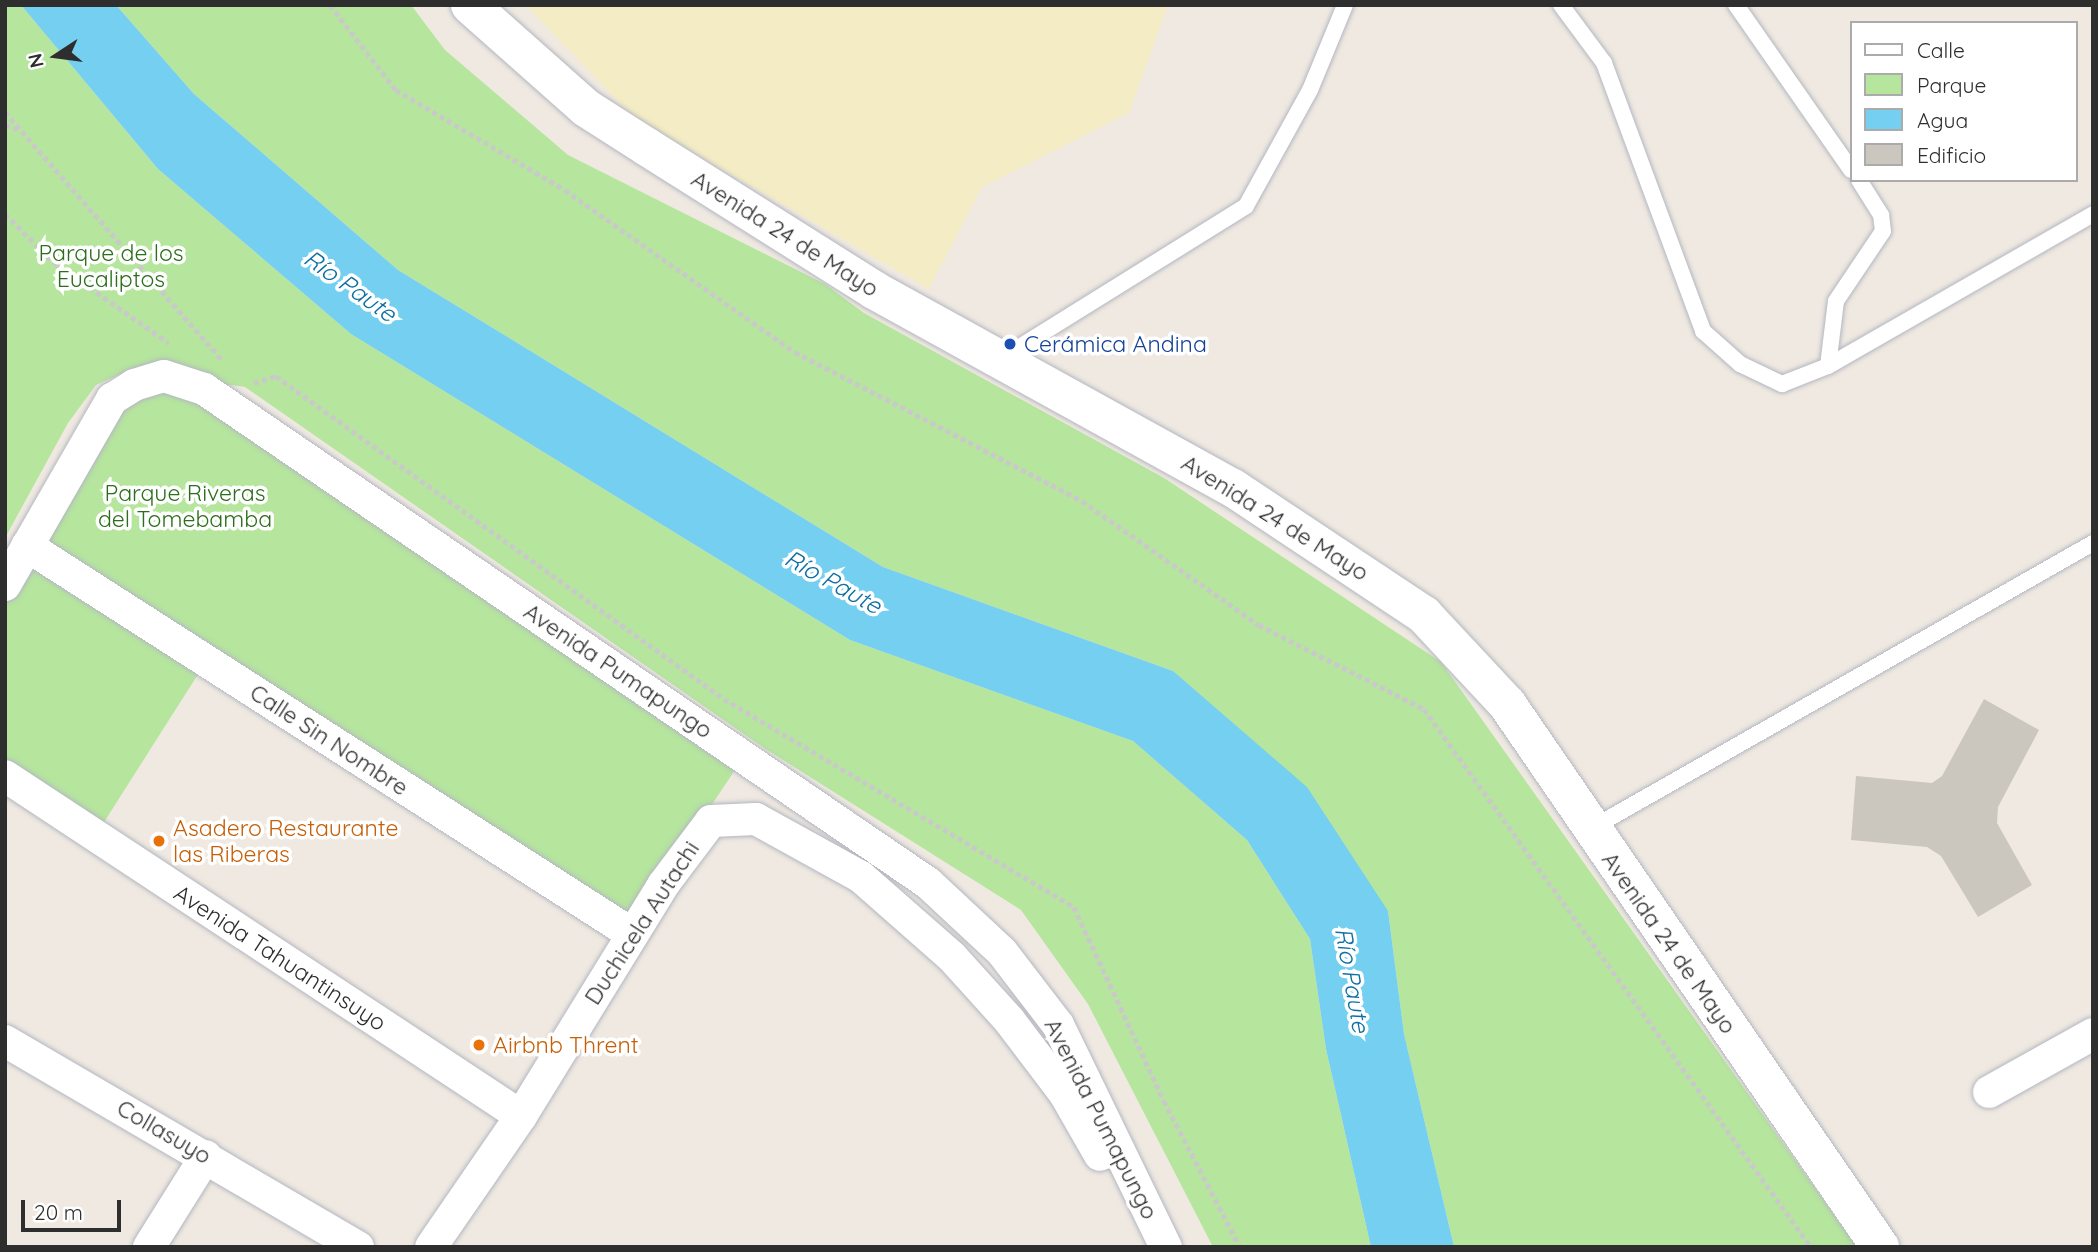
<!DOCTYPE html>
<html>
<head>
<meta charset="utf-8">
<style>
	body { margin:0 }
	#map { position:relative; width:2098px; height:1252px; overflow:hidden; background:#efe9e1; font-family:Quicksand,sans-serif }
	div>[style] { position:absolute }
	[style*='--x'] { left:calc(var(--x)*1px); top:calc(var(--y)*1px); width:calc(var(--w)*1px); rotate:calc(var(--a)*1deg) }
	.green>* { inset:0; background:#b6e59e }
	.sand>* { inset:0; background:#f3ecc5 }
	.water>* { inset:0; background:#75cff0 }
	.building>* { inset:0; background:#cbc7bf }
	.path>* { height:4.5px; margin-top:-2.25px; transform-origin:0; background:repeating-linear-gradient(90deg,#c9c9c9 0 5px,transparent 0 8.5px) }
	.roads { filter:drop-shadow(0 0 2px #b4b7c1) drop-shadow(0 0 2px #b4b7c1) }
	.lane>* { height:16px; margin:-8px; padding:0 8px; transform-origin:8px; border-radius:8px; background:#fff }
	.street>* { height:32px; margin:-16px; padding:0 16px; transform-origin:16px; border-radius:16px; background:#fff }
	.secondary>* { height:38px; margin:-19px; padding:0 19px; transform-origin:19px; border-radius:19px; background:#fff }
	.dots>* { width:19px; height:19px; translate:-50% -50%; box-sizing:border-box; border:4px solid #fff; border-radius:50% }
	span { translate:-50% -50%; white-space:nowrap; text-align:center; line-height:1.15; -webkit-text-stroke:7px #fff; paint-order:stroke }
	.street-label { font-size:23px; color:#2e2e2e }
	.park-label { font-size:23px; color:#2c6e1b }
	.transit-label { font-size:23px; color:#164399 }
	.left { translate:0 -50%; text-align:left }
	.food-label { font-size:23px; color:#c56008 }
	.water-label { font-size:24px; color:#0d6fa3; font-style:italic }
	.frame { position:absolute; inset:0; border:7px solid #2e2e2e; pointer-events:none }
	.legend { position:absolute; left:1850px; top:21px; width:228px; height:161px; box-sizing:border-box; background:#fff; border:2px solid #ababab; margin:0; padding:9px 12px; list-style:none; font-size:21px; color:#2e2e2e }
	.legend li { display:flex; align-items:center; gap:14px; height:35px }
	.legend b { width:35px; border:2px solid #ababab }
	.north { position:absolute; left:21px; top:21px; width:70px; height:70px; -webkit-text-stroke:5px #fff; paint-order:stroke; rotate:257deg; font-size:19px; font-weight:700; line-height:28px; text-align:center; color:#2e2e2e }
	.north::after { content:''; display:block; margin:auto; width:24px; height:32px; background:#2e2e2e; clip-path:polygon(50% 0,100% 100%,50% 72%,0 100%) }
	.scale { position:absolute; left:21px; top:1200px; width:100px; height:32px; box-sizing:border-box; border:4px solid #2e2e2e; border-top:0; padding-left:9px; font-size:21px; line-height:24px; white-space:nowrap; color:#2e2e2e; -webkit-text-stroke:5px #fff; paint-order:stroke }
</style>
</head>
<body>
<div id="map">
	<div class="green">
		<i style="clip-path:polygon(5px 5px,21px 5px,158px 169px,351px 334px,850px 640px,1133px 741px,1247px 840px,1310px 939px,1326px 1049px,1371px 1247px,1213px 1247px,1088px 1004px,1021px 910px,764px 748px,245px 387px,127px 371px,96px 385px,68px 423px,5px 538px)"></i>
		<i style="clip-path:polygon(116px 5px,411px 5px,445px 50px,568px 155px,825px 284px,864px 313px,1164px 478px,1441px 662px,1857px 1247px,1454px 1247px,1404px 1034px,1388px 911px,1173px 671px,883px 567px,398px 270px,194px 94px)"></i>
		<i style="clip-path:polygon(204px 389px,741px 761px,630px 927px,42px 540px,118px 395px)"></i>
		<i style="clip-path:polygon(29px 552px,202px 668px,99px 830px,5px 773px,5px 596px)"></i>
	</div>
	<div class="sand">
		<i style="clip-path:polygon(525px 5px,1168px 5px,1129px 113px,982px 187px,929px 289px,636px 120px)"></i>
	</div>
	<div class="water">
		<i style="clip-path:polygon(21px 5px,116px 5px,194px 94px,398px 270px,883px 567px,1173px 671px,1307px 787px,1388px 911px,1404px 1034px,1454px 1247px,1371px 1247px,1326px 1049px,1310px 939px,1247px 840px,1133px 741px,850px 640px,351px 334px,158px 169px)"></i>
	</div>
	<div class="building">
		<i style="clip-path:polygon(1984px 699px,2039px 730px,1998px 807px,1997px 823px,2032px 885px,1978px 917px,1941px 856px,1927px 847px,1851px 840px,1856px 776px,1932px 783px,1942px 776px)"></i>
	</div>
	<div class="path">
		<i style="--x:330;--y:5;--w:108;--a:52.2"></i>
		<i style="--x:396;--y:90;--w:196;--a:30.6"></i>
		<i style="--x:565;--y:190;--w:281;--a:35.2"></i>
		<i style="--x:795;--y:352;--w:323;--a:27.4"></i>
		<i style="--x:1082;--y:501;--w:216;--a:35"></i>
		<i style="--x:1259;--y:625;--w:185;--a:27"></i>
		<i style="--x:1424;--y:709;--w:663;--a:54.27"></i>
		<i style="--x:5;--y:112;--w:331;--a:48.8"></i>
		<i style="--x:5;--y:125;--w:13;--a:18"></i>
		<i style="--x:5;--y:214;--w:70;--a:44.4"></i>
		<i style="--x:55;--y:263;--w:139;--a:35.1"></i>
		<i style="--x:254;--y:383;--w:23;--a:-18"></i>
		<i style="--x:276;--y:376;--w:552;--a:35.79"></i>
		<i style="--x:724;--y:699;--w:407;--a:30.7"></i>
		<i style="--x:1074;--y:907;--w:214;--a:65.1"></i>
		<i style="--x:1164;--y:1101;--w:165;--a:62.5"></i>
	</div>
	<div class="roads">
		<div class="lane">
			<i style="--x:1561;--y:5;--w:72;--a:53.4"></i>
			<i style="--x:1604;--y:63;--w:286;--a:69.7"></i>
			<i style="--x:1703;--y:331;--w:50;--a:41.7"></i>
			<i style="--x:1740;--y:364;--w:47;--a:25.5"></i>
			<i style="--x:1782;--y:384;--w:49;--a:-21.4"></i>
			<i style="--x:1828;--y:366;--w:305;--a:-29.8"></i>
			<i style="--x:1736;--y:5;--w:201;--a:55.1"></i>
			<i style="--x:1002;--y:358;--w:287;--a:-31.9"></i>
			<i style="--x:1246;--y:206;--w:132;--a:-61.1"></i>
			<i style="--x:1310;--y:90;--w:92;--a:-67.6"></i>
			<i style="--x:1828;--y:366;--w:65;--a:-83"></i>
			<i style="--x:1836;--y:301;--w:84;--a:-56.1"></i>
			<i style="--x:1883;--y:231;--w:16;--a:-97"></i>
			<i style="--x:1881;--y:215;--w:41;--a:-122.2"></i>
			<i style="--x:1592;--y:828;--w:576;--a:-29.63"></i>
		</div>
		<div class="street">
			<i style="--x:27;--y:546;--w:719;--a:32.67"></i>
			<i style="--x:5;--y:585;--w:215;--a:-60.1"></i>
			<i style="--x:112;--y:399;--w:26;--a:-32"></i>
			<i style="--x:134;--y:385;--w:31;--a:-17"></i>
			<i style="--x:164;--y:376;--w:42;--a:18"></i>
			<i style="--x:204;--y:389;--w:876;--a:34.31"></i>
			<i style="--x:928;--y:883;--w:101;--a:43"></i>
			<i style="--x:1002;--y:952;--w:92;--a:52.5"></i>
			<i style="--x:1058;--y:1025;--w:247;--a:64.1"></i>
			<i style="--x:5;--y:776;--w:618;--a:33.38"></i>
			<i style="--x:5;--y:1041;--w:409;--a:30.3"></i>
			<i style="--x:1989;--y:1092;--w:119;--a:-29.1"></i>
			<i style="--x:149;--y:1247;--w:107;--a:-57.9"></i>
			<i style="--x:431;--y:1247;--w:159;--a:-55.5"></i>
			<i style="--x:521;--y:1116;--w:271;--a:-58.4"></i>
			<i style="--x:663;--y:885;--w:80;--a:-53.1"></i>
			<i style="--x:711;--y:821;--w:45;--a:-2.5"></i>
			<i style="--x:756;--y:819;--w:120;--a:28.9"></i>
			<i style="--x:861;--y:877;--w:121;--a:41.3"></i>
			<i style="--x:952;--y:957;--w:85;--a:47.9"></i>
			<i style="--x:1009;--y:1020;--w:93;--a:52.9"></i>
			<i style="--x:1065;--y:1094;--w:70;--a:60.2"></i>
		</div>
		<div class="secondary">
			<i style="--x:470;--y:5;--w:155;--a:41.6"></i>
			<i style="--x:586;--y:108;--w:72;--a:32.6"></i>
			<i style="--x:647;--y:147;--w:268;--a:32.2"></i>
			<i style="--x:874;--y:290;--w:410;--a:28.9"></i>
			<i style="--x:1233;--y:488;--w:229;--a:33.6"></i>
			<i style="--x:1424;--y:615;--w:122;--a:47"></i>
			<i style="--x:1507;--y:704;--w:659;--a:55.51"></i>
		</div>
	</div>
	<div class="dots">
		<i style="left:1010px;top:344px;background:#1a4fb4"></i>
		<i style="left:159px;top:841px;background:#e8710a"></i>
		<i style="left:479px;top:1045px;background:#e8710a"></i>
	</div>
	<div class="street-label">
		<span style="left:785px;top:234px;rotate:32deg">Avenida 24 de Mayo</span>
		<span style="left:1275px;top:518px;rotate:32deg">Avenida 24 de Mayo</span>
		<span style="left:618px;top:671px;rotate:34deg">Avenida Pumapungo</span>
		<span style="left:329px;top:740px;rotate:33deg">Calle Sin Nombre</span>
		<span style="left:642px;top:923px;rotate:-57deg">Duchicela Autachi</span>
		<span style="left:1669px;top:943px;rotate:55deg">Avenida 24 de Mayo</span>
		<span style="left:280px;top:958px;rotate:33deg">Avenida Tahuantinsuyo</span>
		<span style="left:1101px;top:1119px;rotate:63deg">Avenida Pumapungo</span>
		<span style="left:164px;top:1132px;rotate:30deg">Collasuyo</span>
	</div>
	<div class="park-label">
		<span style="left:111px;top:266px">Parque de los<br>Eucaliptos</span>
		<span style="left:185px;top:506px">Parque Riveras<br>del Tomebamba</span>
	</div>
	<div class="transit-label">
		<span class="left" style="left:1024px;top:344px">Cerámica Andina</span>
	</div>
	<div class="food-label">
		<span class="left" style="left:173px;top:841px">Asadero Restaurante<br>las Riberas</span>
		<span class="left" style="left:493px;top:1045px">Airbnb Thrent</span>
	</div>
	<div class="water-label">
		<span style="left:350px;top:286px;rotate:35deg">Río Paute</span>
		<span style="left:833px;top:582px;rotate:29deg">Río Paute</span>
		<span style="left:1352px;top:980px;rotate:80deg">Río Paute</span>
	</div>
	<div class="frame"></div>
	<ul class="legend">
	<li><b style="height:9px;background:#fff"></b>Calle</li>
	<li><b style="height:19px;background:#b6e59e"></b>Parque</li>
	<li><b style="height:19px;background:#75cff0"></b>Agua</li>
	<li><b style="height:19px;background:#cbc7bf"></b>Edificio</li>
	</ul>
	<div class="north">N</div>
	<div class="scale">20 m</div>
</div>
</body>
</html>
